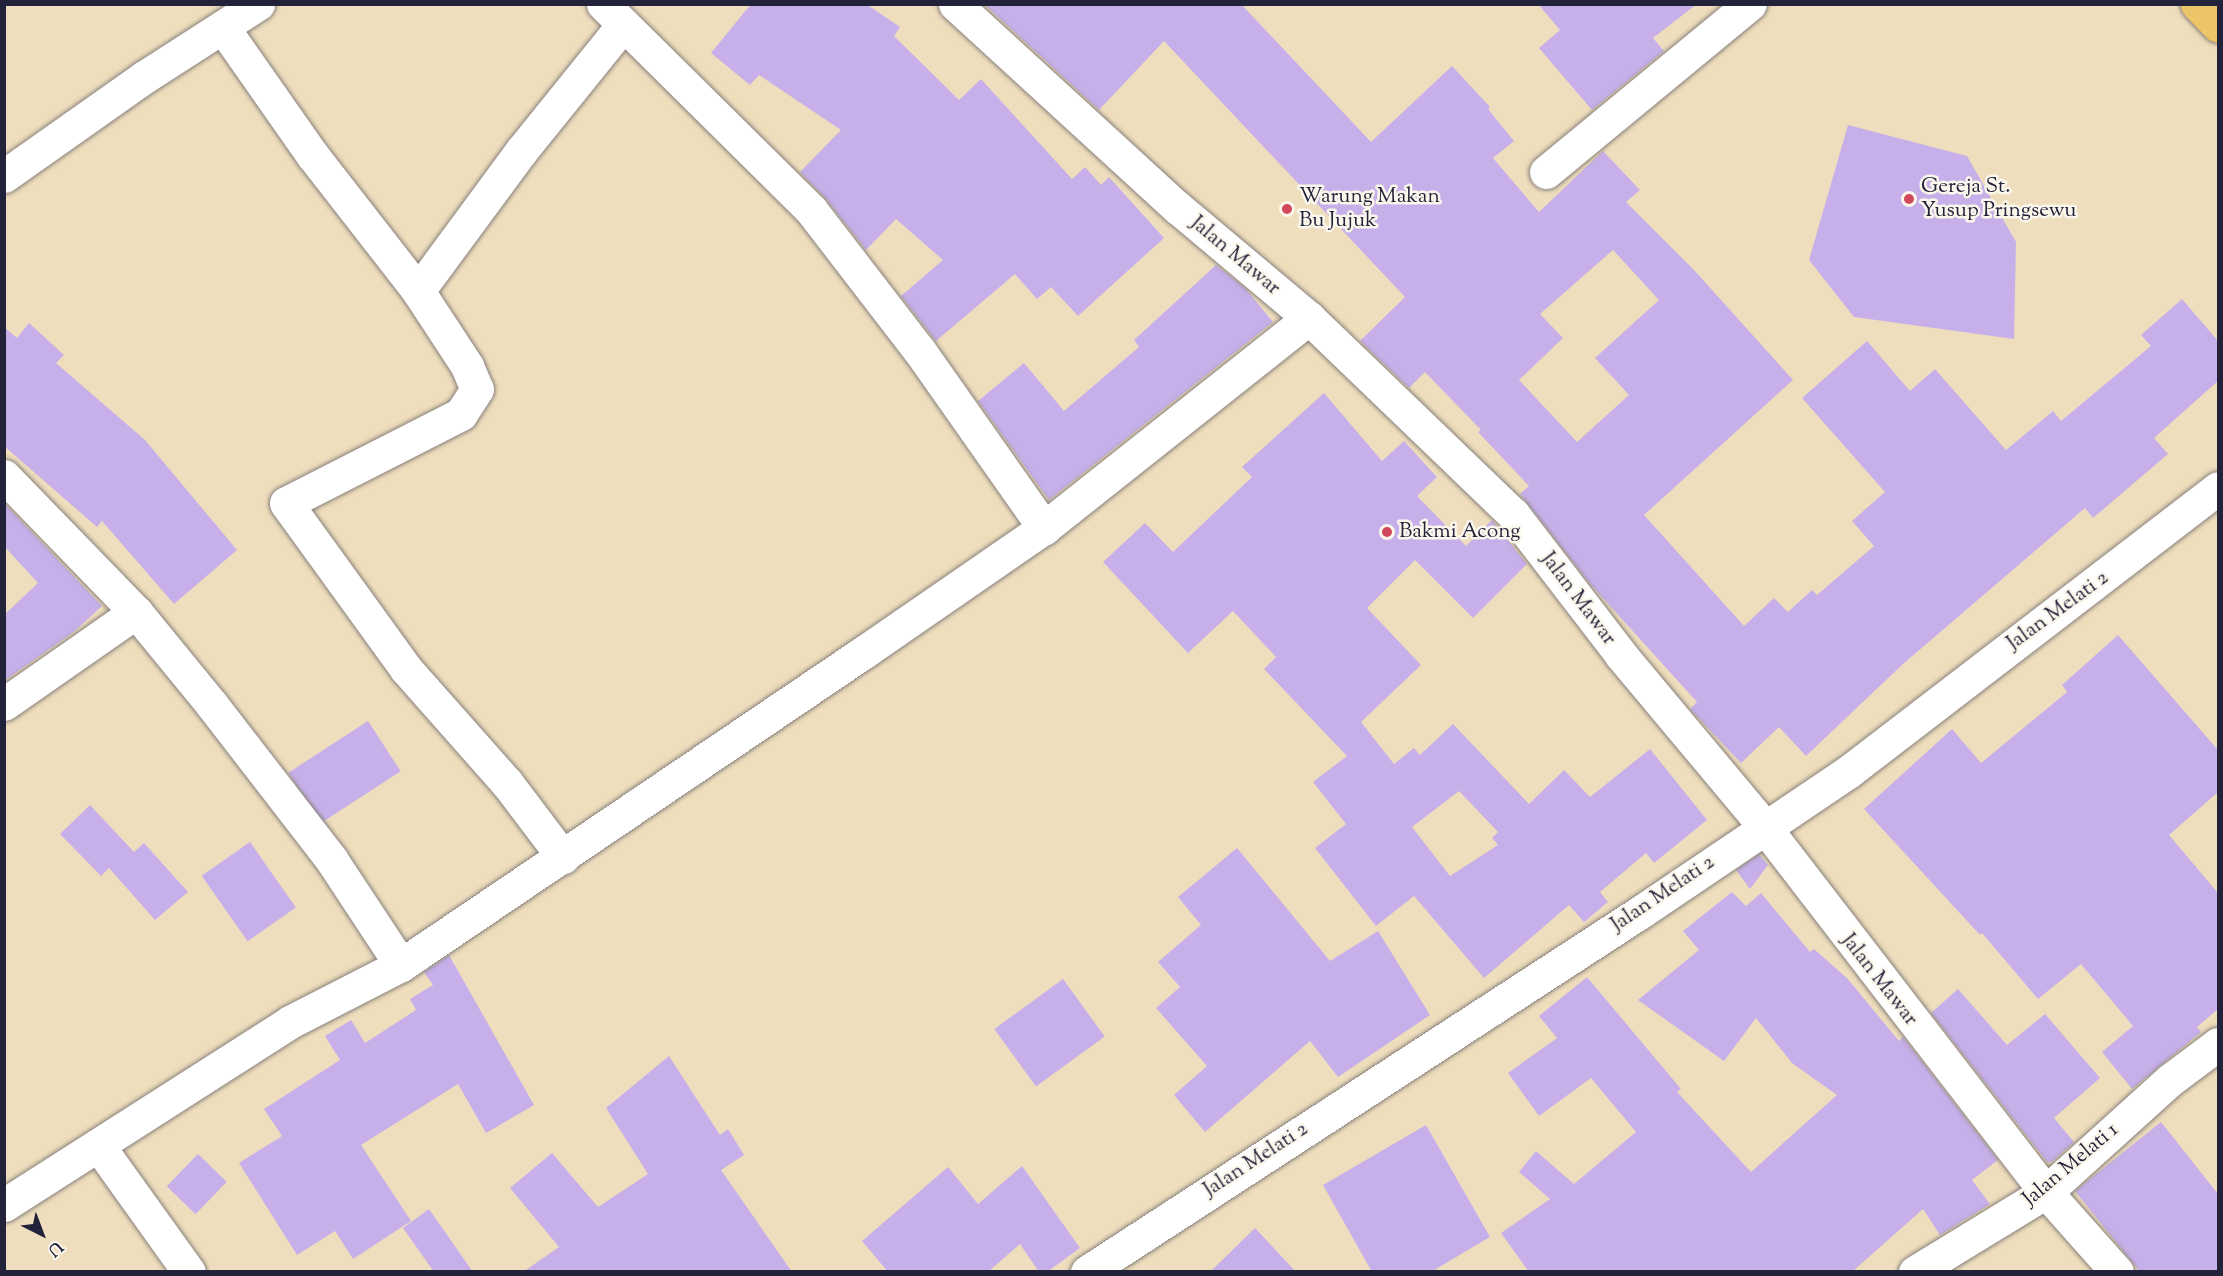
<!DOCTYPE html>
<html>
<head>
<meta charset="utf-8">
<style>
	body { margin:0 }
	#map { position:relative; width:2223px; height:1276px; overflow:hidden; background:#efdebd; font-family:"Sorts Mill Goudy",serif }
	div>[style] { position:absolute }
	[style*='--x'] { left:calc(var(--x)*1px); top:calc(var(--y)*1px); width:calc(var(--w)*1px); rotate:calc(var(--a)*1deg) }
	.building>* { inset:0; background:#c7b0ea; transform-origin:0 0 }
	.roads { filter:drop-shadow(0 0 2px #88807c) drop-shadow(0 0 2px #88807c) }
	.minor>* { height:33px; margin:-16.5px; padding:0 16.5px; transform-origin:16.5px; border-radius:16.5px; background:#fff }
	.major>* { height:33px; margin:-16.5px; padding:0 16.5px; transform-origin:16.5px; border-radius:16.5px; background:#edc569 }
	.dots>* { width:16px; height:16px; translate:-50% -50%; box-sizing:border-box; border:3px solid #fbf7ec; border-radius:50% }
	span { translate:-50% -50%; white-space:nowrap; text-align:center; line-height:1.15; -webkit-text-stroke:5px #fbf7ec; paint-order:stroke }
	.poi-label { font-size:21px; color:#22223b }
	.left { translate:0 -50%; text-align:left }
	.street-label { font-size:21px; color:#22223b }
	.frame { position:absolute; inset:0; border:6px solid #22223b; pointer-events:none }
	.north { position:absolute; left:12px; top:1204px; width:60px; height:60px; -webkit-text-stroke:4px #fbf7ec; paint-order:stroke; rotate:138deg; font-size:16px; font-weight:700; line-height:24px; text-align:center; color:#22223b }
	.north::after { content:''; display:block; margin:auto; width:21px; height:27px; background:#22223b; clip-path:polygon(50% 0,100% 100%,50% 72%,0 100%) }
</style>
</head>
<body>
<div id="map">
	<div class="building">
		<i style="clip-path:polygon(751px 4px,866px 4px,900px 27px,894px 36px,959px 100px,981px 79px,1072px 179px,1085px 167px,1101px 185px,1109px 177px,1164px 238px,1078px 316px,1051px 287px,1037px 299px,1015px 274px,936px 341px,901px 296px,943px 260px,896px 219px,866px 250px,826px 199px,800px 172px,841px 130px,759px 75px,750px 85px,711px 53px)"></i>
		<i style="clip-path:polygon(evenodd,984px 4px,1241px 4px,1371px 142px,1452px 66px,1490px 107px,1488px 109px,1514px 141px,1493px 158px,1539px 212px,1603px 151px,1640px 190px,1626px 202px,1694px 270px,1793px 380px,1644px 515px,1744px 626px,1774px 598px,1788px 612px,1812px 590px,1817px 595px,1874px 546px,1852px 521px,1885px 492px,1802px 398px,1867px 341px,1910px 391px,1935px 369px,2006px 450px,2053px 411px,2061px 421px,2151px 346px,2141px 335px,2182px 299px,2218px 341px,2218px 381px,2154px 438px,2168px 454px,2093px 518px,2085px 508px,1903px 664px,1806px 756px,1779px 727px,1741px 763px,1690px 709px,1697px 702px,1591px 585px,1520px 494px,1529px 486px,1478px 432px,1481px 430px,1425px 372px,1409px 388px,1360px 341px,1405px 297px,1164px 41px,1099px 110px,984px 4px,1613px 250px,1659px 300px,1595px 358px,1629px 395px,1577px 442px,1519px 380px,1563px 338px,1540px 314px,1613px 250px)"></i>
		<i style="clip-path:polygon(1538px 4px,1697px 4px,1653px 38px,1664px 51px,1592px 110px,1539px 48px,1560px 30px)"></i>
		<i style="clip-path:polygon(1848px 125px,1967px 156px,2016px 242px,2014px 339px,1854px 317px,1809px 260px)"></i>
		<i style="clip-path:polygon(1216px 265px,1245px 288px,1273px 322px,1049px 500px,978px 401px,1024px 363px,1064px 411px,1139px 347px,1134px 340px)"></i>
		<i style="clip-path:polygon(29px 323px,64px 355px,56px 363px,145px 440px,237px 550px,174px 604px,102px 521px,97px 527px,4px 446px,4px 327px,17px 338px)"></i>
		<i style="clip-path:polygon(evenodd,1324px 393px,1382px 461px,1404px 441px,1437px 477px,1417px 496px,1466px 546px,1492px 520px,1527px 564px,1473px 618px,1415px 560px,1367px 608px,1421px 665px,1361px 722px,1394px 764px,1414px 748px,1420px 755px,1453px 724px,1529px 804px,1564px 770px,1590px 797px,1650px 749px,1707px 820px,1654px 863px,1646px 853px,1600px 892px,1608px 902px,1584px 922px,1569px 905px,1484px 978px,1414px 896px,1376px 926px,1315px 848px,1346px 824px,1313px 782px,1347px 756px,1264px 669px,1276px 657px,1233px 611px,1188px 653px,1103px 562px,1145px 523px,1173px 552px,1252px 477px,1242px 467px,1324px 393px,1459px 791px,1498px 832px,1492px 838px,1498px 845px,1450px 876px,1412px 827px,1459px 791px)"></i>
		<i style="clip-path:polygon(4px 503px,102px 606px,75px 631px,4px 681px,4px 615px,38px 583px,4px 546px)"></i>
		<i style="clip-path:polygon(2118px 635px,2218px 750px,2218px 792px,2169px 835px,2218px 893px,2218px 1009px,2197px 1027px,2201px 1032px,2132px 1089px,2102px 1052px,2133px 1026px,2081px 964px,2038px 999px,1982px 933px,1980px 935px,1864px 809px,1952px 729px,1981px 763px,2067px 692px,2062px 685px)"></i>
		<i style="left:368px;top:721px;width:60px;height:95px;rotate:57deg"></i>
		<i style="clip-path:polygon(90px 805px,134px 852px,144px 843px,188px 892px,155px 920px,109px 868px,101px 876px,60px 834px)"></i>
		<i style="left:250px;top:842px;width:80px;height:59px;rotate:55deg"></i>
		<i style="clip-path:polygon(1237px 848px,1330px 961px,1378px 931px,1430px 1015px,1338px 1077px,1310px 1041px,1205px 1132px,1174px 1095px,1207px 1066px,1156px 1008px,1180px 987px,1158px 962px,1201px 925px,1178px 897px)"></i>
		<i style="clip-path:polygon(1759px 854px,1768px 865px,1750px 889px,1736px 870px)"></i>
		<i style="clip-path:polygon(1732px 892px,1746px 906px,1761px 893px,1810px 952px,1814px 949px,1847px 978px,1899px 1041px,1903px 1037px,1998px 1160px,1972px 1180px,1990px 1204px,1940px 1235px,1923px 1209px,1852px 1272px,1529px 1272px,1501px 1233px,1550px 1199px,1519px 1172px,1536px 1151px,1574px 1184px,1636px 1132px,1591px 1078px,1539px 1116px,1508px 1073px,1557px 1038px,1539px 1016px,1587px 977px,1681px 1089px,1677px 1092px,1751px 1172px,1837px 1095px,1792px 1063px,1756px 1018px,1724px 1061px,1638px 1000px,1699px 950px,1683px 931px)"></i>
		<i style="clip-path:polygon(449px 955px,534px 1105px,486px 1133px,458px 1084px,361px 1145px,411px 1221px,353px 1259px,335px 1231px,297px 1255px,239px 1163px,282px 1136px,264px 1109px,340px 1060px,325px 1036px,351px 1020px,365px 1043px,416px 1010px,410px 999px,433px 985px,424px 972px)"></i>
		<i style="left:1063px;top:979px;width:71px;height:85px;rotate:54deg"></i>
		<i style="clip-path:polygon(1958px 989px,2007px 1045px,2045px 1014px,2100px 1078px,2054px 1118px,2074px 1142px,2052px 1162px,2047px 1162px,1931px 1013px)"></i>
		<i style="clip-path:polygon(669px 1056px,720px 1135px,728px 1129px,744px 1155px,721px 1170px,792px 1272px,523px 1272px,559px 1247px,510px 1188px,552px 1153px,598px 1207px,648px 1174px,606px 1108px)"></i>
		<i style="clip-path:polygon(2161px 1122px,2218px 1194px,2218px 1272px,2140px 1272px,2075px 1191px)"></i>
		<i style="clip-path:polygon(1426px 1125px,1490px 1237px,1431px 1272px,1372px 1272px,1323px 1185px)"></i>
		<i style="left:198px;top:1154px;width:40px;height:45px;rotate:44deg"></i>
		<i style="clip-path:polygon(1022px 1166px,1080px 1248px,1047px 1272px,1039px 1272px,1020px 1244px,988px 1272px,888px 1272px,862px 1241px,948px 1167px,978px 1204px)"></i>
		<i style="clip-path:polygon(429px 1209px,473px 1272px,434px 1272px,403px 1228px)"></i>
		<i style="clip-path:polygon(1255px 1228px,1296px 1272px,1210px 1272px)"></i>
	</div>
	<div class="roads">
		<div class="minor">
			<i style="--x:603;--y:4;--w:293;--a:44.7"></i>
			<i style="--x:811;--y:210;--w:177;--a:52.4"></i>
			<i style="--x:919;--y:350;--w:218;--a:54.9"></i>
			<i style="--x:955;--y:4;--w:302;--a:42.5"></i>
			<i style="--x:1178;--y:208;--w:171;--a:40"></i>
			<i style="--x:1309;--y:318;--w:283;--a:43.9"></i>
			<i style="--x:1513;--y:514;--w:178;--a:52.5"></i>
			<i style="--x:1621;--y:655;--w:222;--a:50.1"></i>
			<i style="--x:1763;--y:825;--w:463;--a:52.4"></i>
			<i style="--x:2046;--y:1192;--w:107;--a:48.4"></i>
			<i style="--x:224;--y:29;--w:155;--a:55"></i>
			<i style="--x:313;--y:156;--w:171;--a:52.1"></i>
			<i style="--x:418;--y:291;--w:90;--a:56.8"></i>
			<i style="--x:467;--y:366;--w:25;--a:67"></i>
			<i style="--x:477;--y:389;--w:30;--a:123"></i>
			<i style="--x:461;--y:414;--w:196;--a:153"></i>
			<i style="--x:286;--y:503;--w:205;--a:54.1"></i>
			<i style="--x:406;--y:669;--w:152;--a:48.5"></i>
			<i style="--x:507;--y:783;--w:93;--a:52.9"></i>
			<i style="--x:1546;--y:172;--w:264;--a:-39.5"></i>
			<i style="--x:4;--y:176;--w:170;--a:-35.2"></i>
			<i style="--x:143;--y:78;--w:137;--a:-32.8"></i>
			<i style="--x:418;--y:291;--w:175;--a:-53.6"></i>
			<i style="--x:522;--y:150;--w:161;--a:-51.1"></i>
			<i style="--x:4;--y:476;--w:190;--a:45.9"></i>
			<i style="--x:136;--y:612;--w:120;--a:50.7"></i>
			<i style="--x:212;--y:705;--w:195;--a:52.3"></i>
			<i style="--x:331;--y:859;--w:127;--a:56.6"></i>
			<i style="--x:4;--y:704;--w:161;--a:-34.9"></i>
			<i style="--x:98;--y:1145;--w:156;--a:54.4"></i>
			<i style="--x:4;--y:1205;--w:340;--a:-32.6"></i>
			<i style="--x:290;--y:1022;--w:125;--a:-27.2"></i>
			<i style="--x:401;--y:965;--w:559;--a:-34.06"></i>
			<i style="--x:864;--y:652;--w:219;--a:-34.6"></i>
			<i style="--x:1044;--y:528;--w:338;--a:-38.4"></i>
			<i style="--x:1087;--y:1272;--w:662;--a:-33.04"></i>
			<i style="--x:1642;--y:911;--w:249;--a:-34"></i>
			<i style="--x:1848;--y:772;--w:466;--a:-37.5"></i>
			<i style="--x:1915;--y:1272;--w:153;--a:-31.4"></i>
			<i style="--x:2046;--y:1192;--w:167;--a:-42.1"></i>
			<i style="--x:2170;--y:1080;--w:60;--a:-36.9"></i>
		</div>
		<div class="major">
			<i style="--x:2197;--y:4;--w:30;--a:46"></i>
		</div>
	</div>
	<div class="dots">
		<i style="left:1909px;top:199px;background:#d1495b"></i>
		<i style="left:1287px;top:209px;background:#d1495b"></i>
		<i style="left:1387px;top:532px;background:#d1495b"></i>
	</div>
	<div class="poi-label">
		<span class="left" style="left:1921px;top:199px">Gereja St.<br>Yusup Pringsewu</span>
		<span class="left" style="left:1299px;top:209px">Warung Makan<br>Bu Jujuk</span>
		<span class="left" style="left:1399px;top:532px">Bakmi Acong</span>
	</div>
	<div class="street-label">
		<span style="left:1235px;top:256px;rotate:40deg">Jalan Mawar</span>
		<span style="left:1578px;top:599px;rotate:53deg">Jalan Mawar</span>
		<span style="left:2058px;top:611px;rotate:-36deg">Jalan Melati 2</span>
		<span style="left:1663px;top:894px;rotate:-34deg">Jalan Melati 2</span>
		<span style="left:1879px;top:980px;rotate:52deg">Jalan Mawar</span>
		<span style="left:1256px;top:1160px;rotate:-33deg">Jalan Melati 2</span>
		<span style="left:2071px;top:1165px;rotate:-40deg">Jalan Melati 1</span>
	</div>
	<div class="frame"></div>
	<div class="north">U</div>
</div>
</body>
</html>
